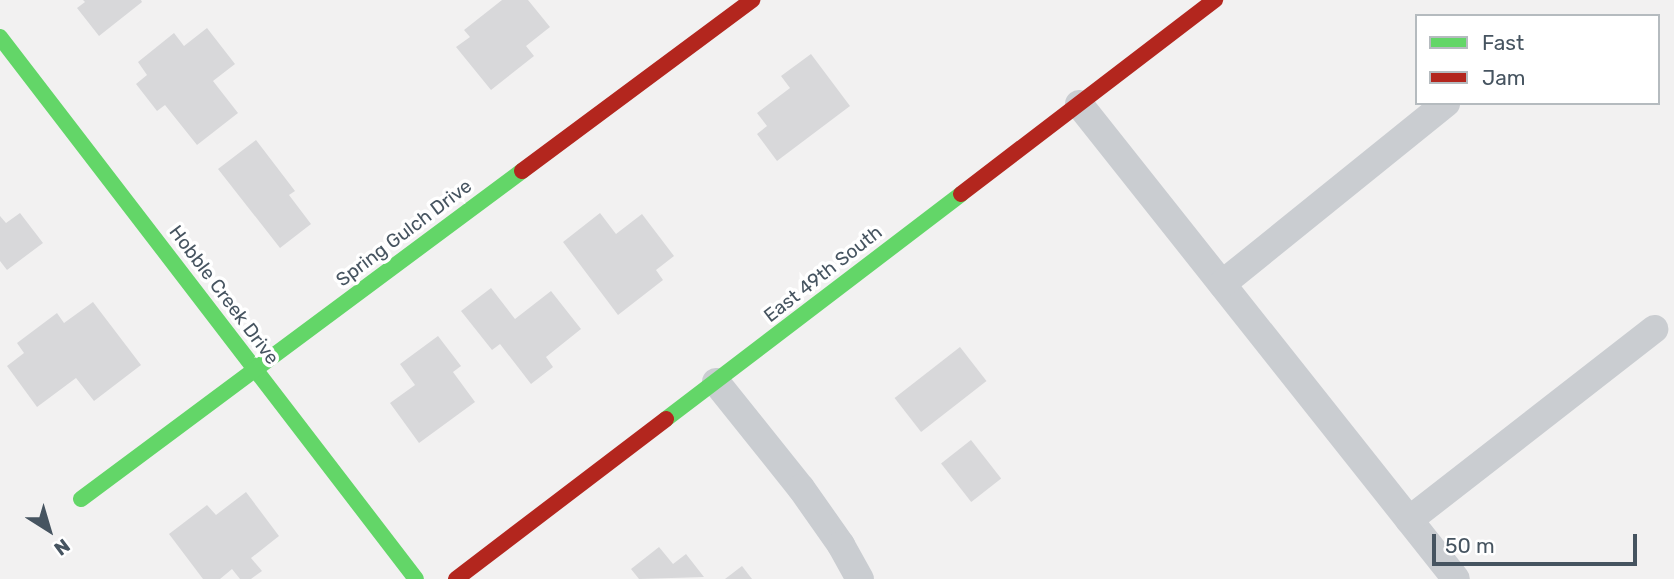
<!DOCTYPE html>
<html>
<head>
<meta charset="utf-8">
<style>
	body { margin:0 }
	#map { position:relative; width:1674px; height:579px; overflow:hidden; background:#f2f1f1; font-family:Rubik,sans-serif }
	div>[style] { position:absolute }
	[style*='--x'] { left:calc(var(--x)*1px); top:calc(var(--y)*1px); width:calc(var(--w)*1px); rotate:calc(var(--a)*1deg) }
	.building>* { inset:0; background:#d8d8da; transform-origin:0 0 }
	.street>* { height:28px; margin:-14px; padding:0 14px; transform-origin:14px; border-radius:14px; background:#cacdd1 }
	.fast>* { height:16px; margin:-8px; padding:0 8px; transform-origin:8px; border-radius:8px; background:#63d668 }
	.jam>* { height:16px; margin:-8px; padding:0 8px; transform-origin:8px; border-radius:8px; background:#b3261e }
	span { translate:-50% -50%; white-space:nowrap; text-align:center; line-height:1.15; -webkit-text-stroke:7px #fff; paint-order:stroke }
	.street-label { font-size:19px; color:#465460 }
	.legend { position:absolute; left:1415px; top:14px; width:245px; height:91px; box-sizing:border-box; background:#fff; border:2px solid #b5bbbf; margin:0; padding:9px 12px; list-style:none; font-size:21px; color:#465460 }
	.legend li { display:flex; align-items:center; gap:14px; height:35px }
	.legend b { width:35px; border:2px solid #b5bbbf }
	.north { position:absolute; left:14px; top:495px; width:70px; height:70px; -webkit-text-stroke:5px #fff; paint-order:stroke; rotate:143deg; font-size:19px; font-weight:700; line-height:28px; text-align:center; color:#465460 }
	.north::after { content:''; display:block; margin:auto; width:24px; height:32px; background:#465460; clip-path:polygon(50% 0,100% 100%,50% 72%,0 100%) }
	.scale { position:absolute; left:1432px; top:534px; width:205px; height:32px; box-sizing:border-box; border:4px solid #465460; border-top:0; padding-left:9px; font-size:21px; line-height:24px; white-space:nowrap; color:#465460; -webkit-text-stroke:5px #fff; paint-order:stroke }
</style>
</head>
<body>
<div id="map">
	<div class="building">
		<i style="clip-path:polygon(83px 0,141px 0,142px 2px,99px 36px,77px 8px,85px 2px)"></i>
		<i style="clip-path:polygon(502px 0,528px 0,550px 27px,526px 46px,534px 56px,491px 90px,456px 47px,470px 37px,464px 30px)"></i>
		<i style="clip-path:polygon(207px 28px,235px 64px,213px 81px,238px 113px,197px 145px,165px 105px,157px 111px,136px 84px,147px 75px,138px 62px,174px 33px,184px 46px)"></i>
		<i style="clip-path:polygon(811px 54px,850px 106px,777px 161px,757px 134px,767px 126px,757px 113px,790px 88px,781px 76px)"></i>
		<i style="clip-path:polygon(256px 140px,295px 191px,289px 195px,311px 224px,280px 248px,218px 169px)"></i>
		<i style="clip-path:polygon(20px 213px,43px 243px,7px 270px,0 261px,0 216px,6px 223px)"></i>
		<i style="clip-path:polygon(600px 213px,616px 234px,642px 214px,674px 256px,656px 270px,663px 280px,618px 315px,563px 242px)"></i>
		<i style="clip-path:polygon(491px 288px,515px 319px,551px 291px,581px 329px,546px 357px,553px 367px,531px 384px,500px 344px,492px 350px,461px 311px)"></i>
		<i style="clip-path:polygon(93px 302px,141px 365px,94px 401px,76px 378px,37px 407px,7px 366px,24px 353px,17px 343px,57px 313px,64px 323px)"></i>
		<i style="clip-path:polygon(438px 336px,461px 366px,453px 372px,475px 402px,419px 443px,390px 403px,415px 385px,400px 364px)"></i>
		<i style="left:960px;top:347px;width:43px;height:83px;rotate:52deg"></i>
		<i style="left:971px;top:440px;width:49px;height:38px;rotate:52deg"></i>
		<i style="clip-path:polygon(246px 492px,279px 536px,251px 558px,262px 571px,251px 579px,240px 579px,232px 569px,220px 579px,203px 579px,169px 534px,207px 505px,216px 515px)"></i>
		<i style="clip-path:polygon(659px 547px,673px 564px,686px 554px,704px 577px,639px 579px,631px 569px)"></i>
		<i style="clip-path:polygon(742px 566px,752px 579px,725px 579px)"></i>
	</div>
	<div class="street">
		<i style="--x:1079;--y:104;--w:606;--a:51.56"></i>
		<i style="--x:1222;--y:284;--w:288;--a:-38.9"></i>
		<i style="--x:716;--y:382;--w:136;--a:51.3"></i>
		<i style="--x:801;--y:488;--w:70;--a:54.9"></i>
		<i style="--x:841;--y:545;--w:39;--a:61"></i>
		<i style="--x:1409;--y:520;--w:311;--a:-37.9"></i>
	</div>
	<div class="fast">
		<i style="--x:0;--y:37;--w:683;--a:52.49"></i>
		<i style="--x:666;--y:419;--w:371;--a:-37.3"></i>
		<i style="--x:81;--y:499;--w:550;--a:-36.64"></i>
	</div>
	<div class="jam">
		<i style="--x:522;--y:171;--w:287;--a:-36.6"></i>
		<i style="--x:961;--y:194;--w:320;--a:-37.4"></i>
		<i style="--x:456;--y:579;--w:264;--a:-37.3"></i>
	</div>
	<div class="street-label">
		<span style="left:404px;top:233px;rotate:-37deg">Spring Gulch Drive</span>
		<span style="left:823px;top:274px;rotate:-38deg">East 49th South</span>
		<span style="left:224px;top:295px;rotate:53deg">Hobble Creek Drive</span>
	</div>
	<ul class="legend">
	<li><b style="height:9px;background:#63d668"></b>Fast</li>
	<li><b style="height:9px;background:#b3261e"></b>Jam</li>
	</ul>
	<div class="north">N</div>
	<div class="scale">50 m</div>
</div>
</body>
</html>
